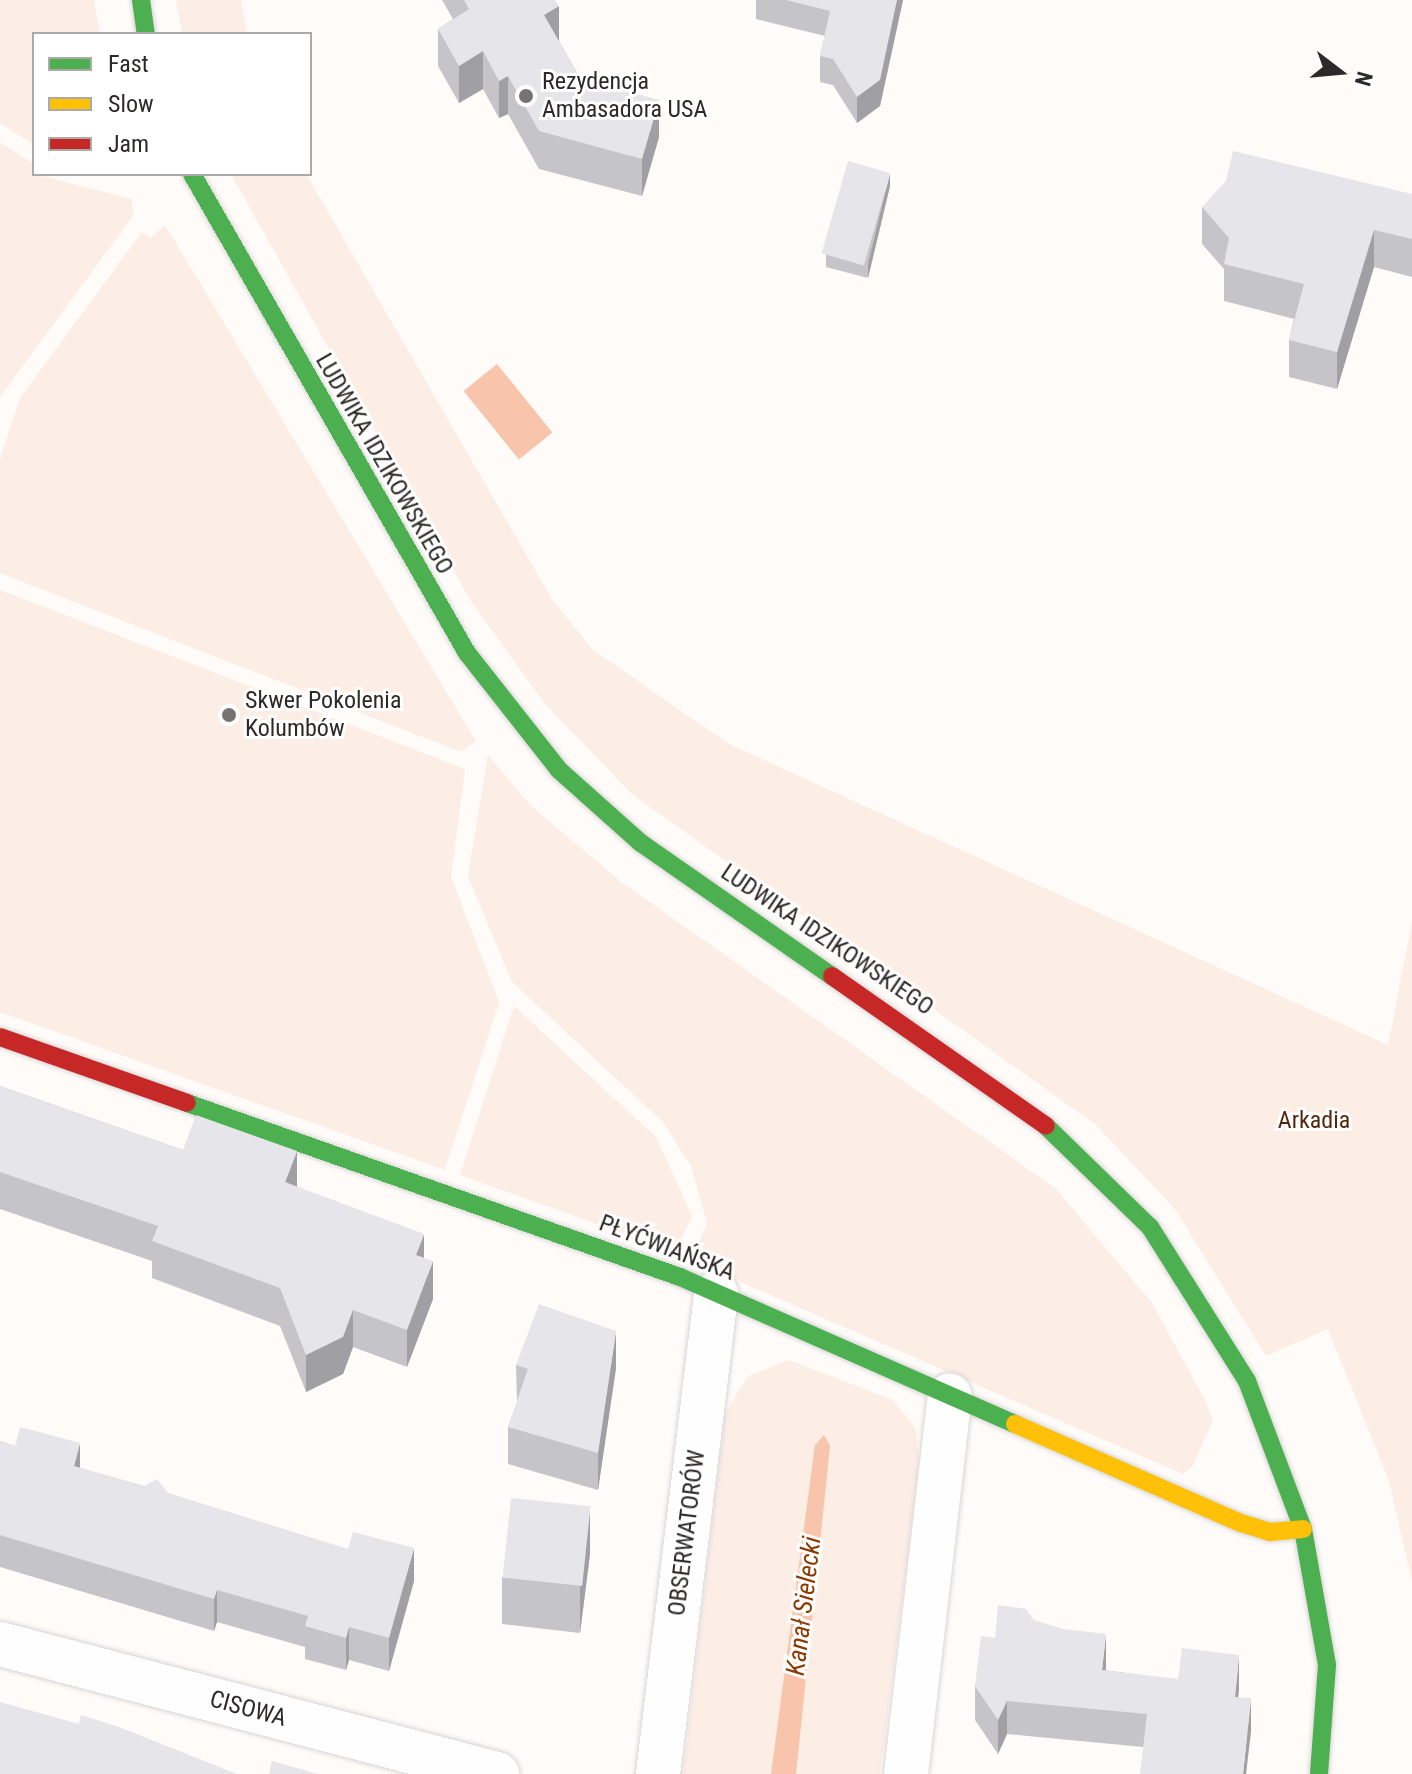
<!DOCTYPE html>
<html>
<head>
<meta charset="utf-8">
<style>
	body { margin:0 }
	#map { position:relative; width:1412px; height:1774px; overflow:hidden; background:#fefbf9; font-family:"Roboto Condensed",sans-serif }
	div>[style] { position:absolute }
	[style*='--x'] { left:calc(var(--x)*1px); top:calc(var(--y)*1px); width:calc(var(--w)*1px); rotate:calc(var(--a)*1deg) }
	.green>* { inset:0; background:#fcede5 }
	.water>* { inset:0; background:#f8c4ab; transform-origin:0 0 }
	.roads { filter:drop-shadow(0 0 2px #d8d6d5) drop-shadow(0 0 2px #d8d6d5) }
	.street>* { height:44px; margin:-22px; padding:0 22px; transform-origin:22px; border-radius:22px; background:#fffefe }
	.fast>* { height:18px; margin:-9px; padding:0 9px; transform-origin:9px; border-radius:9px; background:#4caf50 }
	.slow>* { height:18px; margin:-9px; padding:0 9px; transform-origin:9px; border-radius:9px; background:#ffc107 }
	.jam>* { height:18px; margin:-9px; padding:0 9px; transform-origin:9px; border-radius:9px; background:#c62828 }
	.wall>* { inset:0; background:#c5c5c9 }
	.shaded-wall>* { inset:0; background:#a0a0a4 }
	.building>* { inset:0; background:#e5e5ea; transform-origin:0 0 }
	.dots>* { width:22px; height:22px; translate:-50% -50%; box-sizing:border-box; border:4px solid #fff; border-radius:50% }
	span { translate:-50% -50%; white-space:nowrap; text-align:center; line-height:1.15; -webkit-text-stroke:6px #fff; paint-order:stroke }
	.poi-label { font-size:24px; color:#2c2a29 }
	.left { translate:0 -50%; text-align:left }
	.street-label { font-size:24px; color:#2c2a29 }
	.park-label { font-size:24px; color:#54260d }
	.water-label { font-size:26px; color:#8d3900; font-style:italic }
	.legend { position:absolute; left:32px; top:32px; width:280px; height:144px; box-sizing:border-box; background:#fff; border:2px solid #abaaa9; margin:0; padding:10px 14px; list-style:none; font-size:24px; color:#2c2a29 }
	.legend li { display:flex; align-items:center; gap:16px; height:40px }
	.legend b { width:40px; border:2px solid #abaaa9 }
	.north { position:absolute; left:1300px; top:32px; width:80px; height:80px; -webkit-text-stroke:6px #fff; paint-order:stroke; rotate:106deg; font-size:22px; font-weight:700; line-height:32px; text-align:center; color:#2c2a29 }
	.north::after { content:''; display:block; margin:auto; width:28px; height:36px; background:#2c2a29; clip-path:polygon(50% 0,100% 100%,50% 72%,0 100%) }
</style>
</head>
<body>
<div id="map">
	<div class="green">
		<i style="clip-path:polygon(0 0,94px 0,100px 34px,34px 34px,34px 145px,0 123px)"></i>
		<i style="clip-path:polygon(176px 0,241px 0,247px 34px,182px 34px)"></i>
		<i style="clip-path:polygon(0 142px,34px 164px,34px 174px,132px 199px,133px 216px,0 397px)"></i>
		<i style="clip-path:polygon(231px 174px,306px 174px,553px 601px,593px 650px,729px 744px,1388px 1045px,1412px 922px,1412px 1581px,1389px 1481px,1328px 1329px,1266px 1356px,1175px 1209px,1095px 1124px,633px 795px,545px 704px,469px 598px)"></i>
		<i style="clip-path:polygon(165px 225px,476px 741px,461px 752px,0 573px,0 459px,20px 398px,142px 232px,150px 238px)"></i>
		<i style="clip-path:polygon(0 590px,465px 769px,451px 877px,499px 1002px,445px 1170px,0 1012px)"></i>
		<i style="clip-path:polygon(488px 755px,531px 806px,620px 881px,1055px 1188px,1152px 1303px,1206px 1402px,1213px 1420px,1193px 1465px,1183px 1474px,692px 1261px,707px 1223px,691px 1166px,663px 1122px,512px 982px,468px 876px)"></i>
		<i style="clip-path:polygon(514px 1006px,656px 1137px,692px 1216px,675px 1252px,460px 1175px)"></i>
		<i style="clip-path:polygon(789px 1360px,893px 1400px,916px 1429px,919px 1465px,880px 1774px,683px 1774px,725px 1413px,748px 1376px)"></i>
	</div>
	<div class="water">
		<i style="left:497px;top:364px;width:88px;height:43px;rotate:51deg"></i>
		<i style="clip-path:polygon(824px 1435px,830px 1446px,796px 1774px,771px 1774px,815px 1445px)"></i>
	</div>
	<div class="roads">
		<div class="street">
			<i style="--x:0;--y:1644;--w:514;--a:14.66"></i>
			<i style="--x:658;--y:1774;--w:484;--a:-83.1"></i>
			<i style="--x:906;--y:1774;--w:381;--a:-83.4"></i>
		</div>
		<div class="fast">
			<i style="--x:141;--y:0;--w:34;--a:82"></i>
			<i style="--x:192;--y:174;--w:552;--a:60.14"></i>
			<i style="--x:467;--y:653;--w:149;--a:51.8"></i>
			<i style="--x:559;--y:770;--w:110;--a:41.7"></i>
			<i style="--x:641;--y:843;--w:233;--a:34.9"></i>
			<i style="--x:187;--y:1103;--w:523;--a:19.44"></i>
			<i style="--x:680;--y:1277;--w:366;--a:23.7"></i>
			<i style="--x:1046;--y:1126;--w:145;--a:44.2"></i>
			<i style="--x:1150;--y:1227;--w:182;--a:57.8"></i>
			<i style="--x:1247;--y:1381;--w:158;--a:69.3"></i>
			<i style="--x:1303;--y:1529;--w:138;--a:80"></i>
			<i style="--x:1327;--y:1665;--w:109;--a:94.2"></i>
		</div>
		<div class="slow">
			<i style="--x:1015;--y:1424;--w:247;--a:23.7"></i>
			<i style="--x:1241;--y:1523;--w:30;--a:17"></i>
			<i style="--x:1270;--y:1532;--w:33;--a:-5"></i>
		</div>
		<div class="jam">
			<i style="--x:832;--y:976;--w:261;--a:35"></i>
			<i style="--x:0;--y:1037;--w:198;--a:19.4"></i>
		</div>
	</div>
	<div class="wall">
		<i style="clip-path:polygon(442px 0,555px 0,559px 41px,580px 78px,659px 137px,642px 196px,539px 169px,508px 114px,499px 118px,483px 89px,459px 103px,438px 66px,438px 29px,453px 19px)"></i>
		<i style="clip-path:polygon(756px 0,903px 0,880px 106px,857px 123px,833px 85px,820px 82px,820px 56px,825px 36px,756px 19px)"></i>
		<i style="clip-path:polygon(890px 186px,868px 278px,826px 267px,826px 254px)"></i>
		<i style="clip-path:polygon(1412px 194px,1412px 277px,1374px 267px,1337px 389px,1289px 377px,1289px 340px,1294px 319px,1224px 301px,1224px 269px,1202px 244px,1202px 207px)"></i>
		<i style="clip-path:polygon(0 1086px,183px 1150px,297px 1186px,424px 1258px,433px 1299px,407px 1367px,353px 1347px,343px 1374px,306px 1392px,280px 1326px,152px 1278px,152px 1261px,0 1209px)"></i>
		<i style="clip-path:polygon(516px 1365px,616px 1368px,598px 1490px,508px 1464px,508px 1427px,517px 1402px)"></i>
		<i style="clip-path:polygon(0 1441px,80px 1468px,168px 1493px,414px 1581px,389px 1671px,349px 1660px,346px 1670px,305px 1659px,305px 1647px,217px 1622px,214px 1631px,0 1567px)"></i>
		<i style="clip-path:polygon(590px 1554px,580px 1633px,502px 1624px,502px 1577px)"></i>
		<i style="clip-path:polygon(995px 1638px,1105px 1670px,1239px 1689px,1238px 1697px,1251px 1732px,1143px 1747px,1007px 1734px,998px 1754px,975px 1720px,975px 1686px)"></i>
	</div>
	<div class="shaded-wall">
		<i style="clip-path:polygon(897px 0,903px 0,880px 106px,857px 123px,857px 97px)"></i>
		<i style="clip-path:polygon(559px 6px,559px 44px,544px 15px)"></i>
		<i style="clip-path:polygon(483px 51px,483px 89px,459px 103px,459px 66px)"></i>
		<i style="clip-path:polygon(508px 76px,508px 114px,499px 118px,499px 81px)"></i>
		<i style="clip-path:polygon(659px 100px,659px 137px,642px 196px,642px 159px)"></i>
		<i style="clip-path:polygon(890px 173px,890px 186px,868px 278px,868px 264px)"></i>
		<i style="clip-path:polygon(1374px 230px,1374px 267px,1337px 389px,1337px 352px)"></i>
		<i style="clip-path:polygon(297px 1151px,297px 1189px,285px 1182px)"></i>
		<i style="clip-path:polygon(424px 1234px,424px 1271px,416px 1255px)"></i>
		<i style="clip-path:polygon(433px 1261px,433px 1299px,407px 1367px,407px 1330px)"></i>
		<i style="clip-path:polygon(353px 1310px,353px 1347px,343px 1374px,306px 1392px,306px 1355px)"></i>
		<i style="clip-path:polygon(616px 1331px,616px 1368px,598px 1490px,598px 1453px)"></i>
		<i style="clip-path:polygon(80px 1443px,80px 1475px,74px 1466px)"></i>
		<i style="clip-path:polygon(590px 1507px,590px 1554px,580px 1633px,580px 1586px)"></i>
		<i style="clip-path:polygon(414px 1548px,414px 1581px,389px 1671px,389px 1638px)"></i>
		<i style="clip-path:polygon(217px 1590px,217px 1622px,214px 1631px,214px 1599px)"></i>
		<i style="clip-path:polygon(349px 1627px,349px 1660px,346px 1670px,346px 1638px)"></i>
		<i style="clip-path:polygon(1106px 1634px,1106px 1668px,1102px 1703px,1102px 1670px)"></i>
		<i style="clip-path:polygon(1239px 1655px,1239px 1689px,1235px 1730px,1235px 1697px)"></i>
		<i style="clip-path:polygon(1251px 1698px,1251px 1732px,1246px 1774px,1243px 1774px)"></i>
		<i style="clip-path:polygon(1007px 1701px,1007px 1734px,998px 1754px,998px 1720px)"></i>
	</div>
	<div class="building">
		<i style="clip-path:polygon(464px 0,555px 0,559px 6px,544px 15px,580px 78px,659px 100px,642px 159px,539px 131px,508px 76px,499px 81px,483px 51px,459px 66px,438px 29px,469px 9px)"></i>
		<i style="clip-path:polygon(786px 0,897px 0,880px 80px,857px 97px,833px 59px,820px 56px,830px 11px)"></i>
		<i style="clip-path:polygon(1233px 151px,1412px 194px,1412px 239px,1374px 230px,1337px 352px,1289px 340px,1304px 284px,1224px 264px,1229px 238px,1202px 207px,1226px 181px)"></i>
		<i style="left:848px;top:161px;width:44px;height:96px;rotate:16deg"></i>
		<i style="clip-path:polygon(0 1086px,183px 1150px,196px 1115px,297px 1151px,285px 1182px,424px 1234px,416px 1255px,433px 1261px,407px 1330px,353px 1310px,343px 1337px,306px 1355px,280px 1288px,152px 1241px,158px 1226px,0 1172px)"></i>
		<i style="clip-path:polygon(539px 1304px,616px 1331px,598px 1453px,508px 1427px,528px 1369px,516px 1365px)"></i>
		<i style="clip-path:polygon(20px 1427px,80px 1443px,74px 1466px,144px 1486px,157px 1479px,168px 1493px,348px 1549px,353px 1532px,414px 1548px,389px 1638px,349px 1627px,346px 1638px,305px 1626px,308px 1616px,217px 1590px,214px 1599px,0 1535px,0 1441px,15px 1446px)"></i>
		<i style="left:511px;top:1498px;width:80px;height:80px;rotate:6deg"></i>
		<i style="clip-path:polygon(998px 1605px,1026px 1609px,1034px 1620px,1063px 1629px,1106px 1634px,1102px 1670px,1178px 1679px,1182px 1648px,1239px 1655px,1235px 1697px,1251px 1698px,1243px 1774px,1140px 1774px,1147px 1714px,1007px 1701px,998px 1720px,975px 1686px,981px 1636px,995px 1638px)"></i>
		<i style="clip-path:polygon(0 1702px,79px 1724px,81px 1715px,119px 1727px,237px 1774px,0 1774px)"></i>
		<i style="clip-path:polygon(272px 1761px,318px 1774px,269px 1774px)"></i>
	</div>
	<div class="dots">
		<i style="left:526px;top:96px;background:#767372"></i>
		<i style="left:229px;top:715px;background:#767372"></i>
	</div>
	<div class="poi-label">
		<span class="left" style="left:542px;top:96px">Rezydencja<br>Ambasadora USA</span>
		<span class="left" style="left:245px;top:715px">Skwer Pokolenia<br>Kolumbów</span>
	</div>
	<div class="street-label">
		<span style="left:384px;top:464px;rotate:60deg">LUDWIKA IDZIKOWSKIEGO</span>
		<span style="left:827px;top:940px;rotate:34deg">LUDWIKA IDZIKOWSKIEGO</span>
		<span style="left:667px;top:1248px;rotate:21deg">PŁYĆWIAŃSKA</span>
		<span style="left:687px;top:1533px;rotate:-83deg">OBSERWATORÓW</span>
		<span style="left:248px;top:1709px;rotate:15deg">CISOWA</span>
	</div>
	<div class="park-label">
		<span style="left:1314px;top:1121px">Arkadia</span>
	</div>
	<div class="water-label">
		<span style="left:804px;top:1606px;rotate:-83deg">Kanał Sielecki</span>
	</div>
	<ul class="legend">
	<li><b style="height:10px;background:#4caf50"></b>Fast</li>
	<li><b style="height:10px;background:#ffc107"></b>Slow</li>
	<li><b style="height:10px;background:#c62828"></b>Jam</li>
	</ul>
	<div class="north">N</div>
</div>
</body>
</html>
